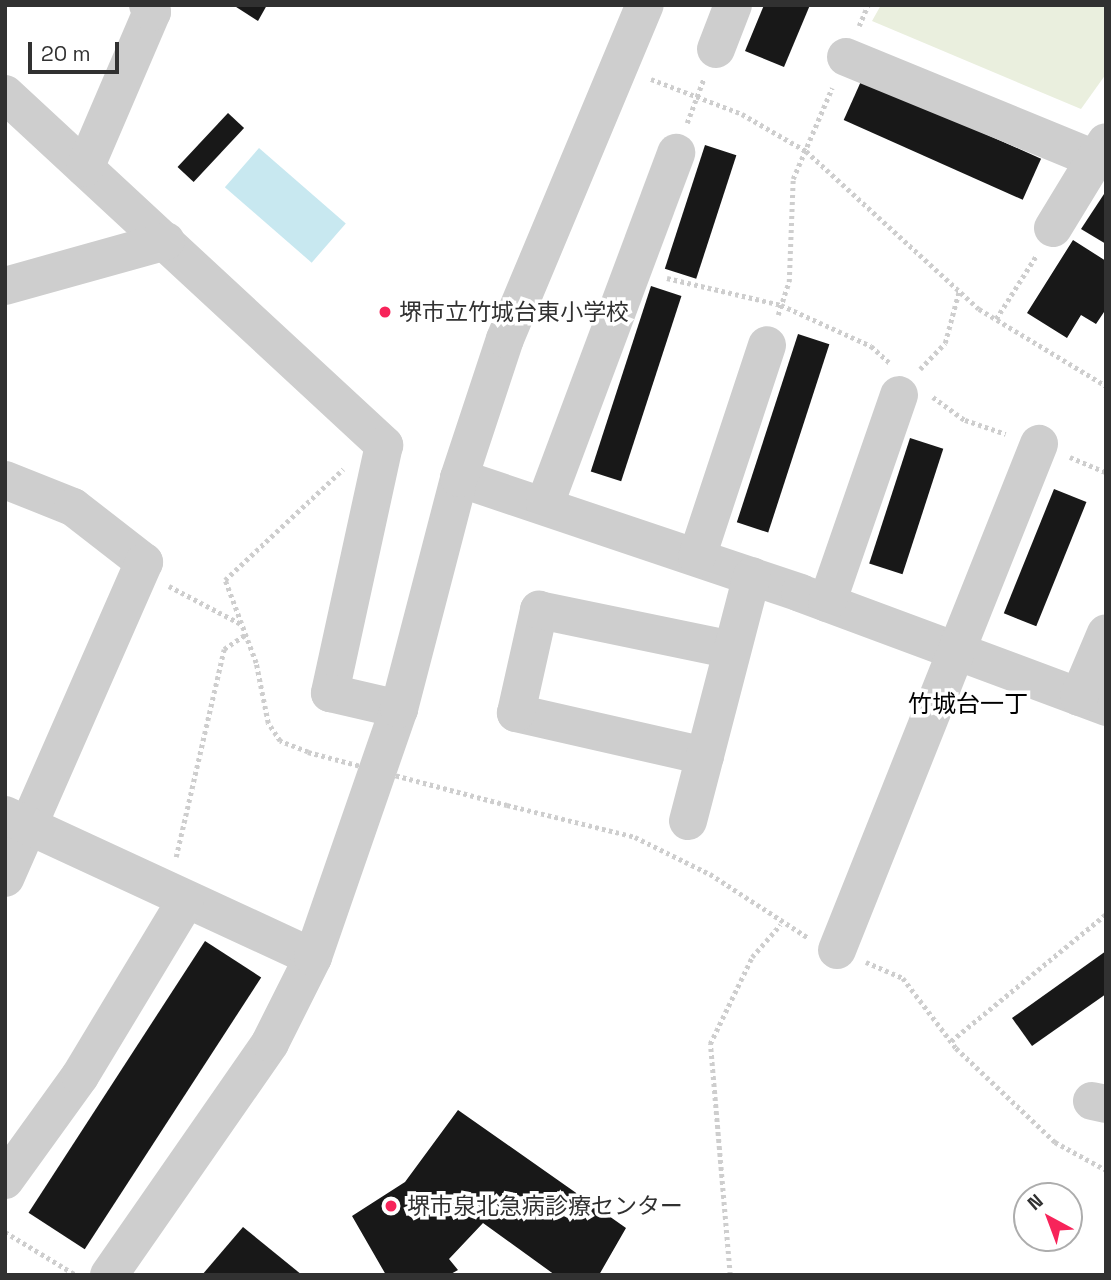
<!DOCTYPE html>
<html>
<head>
<meta charset="utf-8">
<style>
	body { margin:0 }
	#map { position:relative; width:1111px; height:1280px; overflow:hidden; background:#fff; font-family:"Space Grotesk","Noto Sans JP",sans-serif }
	div>[style] { position:absolute }
	[style*='--x'] { left:calc(var(--x)*1px); top:calc(var(--y)*1px); width:calc(var(--w)*1px); rotate:calc(var(--a)*1deg) }
	.green>* { inset:0; background:#eaefde }
	.water>* { inset:0; background:#c8e8f0; transform-origin:0 0 }
	.building>* { inset:0; background:#181818; transform-origin:0 0 }
	.path>* { height:4.5px; margin-top:-2.25px; transform-origin:0; background:repeating-linear-gradient(90deg,#cecece 0 3.5px,transparent 0 7px) }
	.minor>* { height:38px; margin:-19px; padding:0 19px; transform-origin:19px; border-radius:19px; background:#cecece }
	.path-bridge>* { height:4.5px; margin-top:-2.25px; transform-origin:0; background:repeating-linear-gradient(90deg,#cecece 0 3.5px,transparent 0 7px) }
	.dots>* { width:19px; height:19px; translate:-50% -50%; box-sizing:border-box; border:4px solid #fff; border-radius:50% }
	span { translate:-50% -50%; white-space:nowrap; text-align:center; line-height:1.15; -webkit-text-stroke:7px #fff; paint-order:stroke }
	.poi-label { font-size:23px; color:#313131 }
	.left { translate:0 -50%; text-align:left }
	.neighbourhood-label { font-size:24px; color:#000 }
	.frame { position:absolute; inset:0; border:7px solid #313131; pointer-events:none }
	.north { position:absolute; left:1013px; top:1182px; width:70px; height:70px; box-sizing:border-box; background:#fff; border:2px solid #adadad; border-radius:50%; rotate:319deg; font-size:19px; font-weight:700; line-height:28px; text-align:center; color:#313131 }
	.north::after { content:''; display:block; margin:auto; width:24px; height:32px; background:#f7245a; clip-path:polygon(50% 0,100% 100%,50% 72%,0 100%) }
	.scale { position:absolute; left:28px; top:42px; width:91px; height:32px; box-sizing:border-box; border:4px solid #313131; border-top:0; padding-left:9px; font-size:21px; line-height:24px; white-space:nowrap; color:#313131; -webkit-text-stroke:5px #fff; paint-order:stroke }
</style>
</head>
<body>
<div id="map">
	<div class="green">
		<i style="clip-path:polygon(881px 5px,1106px 5px,1106px 74px,1081px 109px,872px 21px)"></i>
	</div>
	<div class="water">
		<i style="left:259px;top:148px;width:115px;height:52px;rotate:41deg"></i>
	</div>
	<div class="building">
		<i style="clip-path:polygon(233px 5px,267px 5px,258px 21px)"></i>
		<i style="clip-path:polygon(764px 5px,810px 5px,784px 67px,745px 51px)"></i>
		<i style="left:862px;top:79px;width:196px;height:45px;rotate:24deg"></i>
		<i style="left:228px;top:113px;width:22px;height:74px;rotate:43deg"></i>
		<i style="left:705px;top:145px;width:33px;height:130px;rotate:18deg"></i>
		<i style="clip-path:polygon(1106px 191px,1106px 244px,1081px 229px)"></i>
		<i style="clip-path:polygon(1073px 240px,1106px 261px,1106px 309px,1096px 324px,1081px 315px,1067px 338px,1027px 313px)"></i>
		<i style="left:651px;top:286px;width:32px;height:195px;rotate:18deg"></i>
		<i style="left:798px;top:334px;width:33px;height:198px;rotate:18deg"></i>
		<i style="left:910px;top:438px;width:35px;height:132px;rotate:18deg"></i>
		<i style="left:1054px;top:489px;width:35px;height:134px;rotate:22deg"></i>
		<i style="left:205px;top:941px;width:67px;height:324px;rotate:33deg"></i>
		<i style="clip-path:polygon(1106px 951px,1106px 994px,1032px 1046px,1012px 1018px)"></i>
		<i style="clip-path:polygon(458px 1110px,626px 1228px,599px 1275px,555px 1275px,483px 1223px,449px 1259px,458px 1270px,449px 1275px,386px 1275px,352px 1216px,405px 1182px)"></i>
		<i style="clip-path:polygon(243px 1227px,302px 1275px,202px 1275px)"></i>
	</div>
	<div class="path">
		<i style="--x:859;--y:26;--w:23;--a:-67"></i>
		<i style="--x:651;--y:79;--w:97;--a:21"></i>
		<i style="--x:742;--y:114;--w:74;--a:30"></i>
		<i style="--x:806;--y:151;--w:234;--a:42.4"></i>
		<i style="--x:979;--y:309;--w:149;--a:31.2"></i>
		<i style="--x:687;--y:123;--w:48;--a:-69.3"></i>
		<i style="--x:667;--y:278;--w:117;--a:13.3"></i>
		<i style="--x:781;--y:305;--w:99;--a:24.5"></i>
		<i style="--x:871;--y:346;--w:27;--a:42"></i>
		<i style="--x:778;--y:315;--w:35;--a:-72"></i>
		<i style="--x:789;--y:282;--w:103;--a:-87.8"></i>
		<i style="--x:793;--y:179;--w:99;--a:-66.8"></i>
		<i style="--x:996;--y:319;--w:75;--a:-57.6"></i>
		<i style="--x:920;--y:369;--w:36;--a:-46"></i>
		<i style="--x:945;--y:343;--w:54;--a:-74.9"></i>
		<i style="--x:933;--y:397;--w:39;--a:36"></i>
		<i style="--x:965;--y:420;--w:43;--a:18.9"></i>
		<i style="--x:1070;--y:457;--w:39;--a:23"></i>
		<i style="--x:169;--y:586;--w:81;--a:27.8"></i>
		<i style="--x:308;--y:752;--w:30;--a:-159"></i>
		<i style="--x:280;--y:741;--w:22;--a:-124"></i>
		<i style="--x:268;--y:723;--w:61;--a:-101.3"></i>
		<i style="--x:256;--y:663;--w:89;--a:-110.5"></i>
		<i style="--x:225;--y:580;--w:162;--a:-43.2"></i>
		<i style="--x:507;--y:805;--w:132;--a:14"></i>
		<i style="--x:635;--y:837;--w:84;--a:26.3"></i>
		<i style="--x:710;--y:874;--w:116;--a:33"></i>
		<i style="--x:176;--y:857;--w:213;--a:-77"></i>
		<i style="--x:224;--y:649;--w:27;--a:-34"></i>
		<i style="--x:866;--y:962;--w:40;--a:23.4"></i>
		<i style="--x:903;--y:978;--w:88;--a:52.9"></i>
		<i style="--x:956;--y:1048;--w:137;--a:43.5"></i>
		<i style="--x:1055;--y:1142;--w:58;--a:28.8"></i>
		<i style="--x:951;--y:1041;--w:200;--a:-39.3"></i>
		<i style="--x:5;--y:1232;--w:83;--a:31.2"></i>
		<i style="--x:730;--y:1275;--w:232;--a:-94.9"></i>
		<i style="--x:710;--y:1044;--w:97;--a:-64.2"></i>
		<i style="--x:752;--y:957;--w:43;--a:-48.8"></i>
	</div>
	<div class="minor">
		<i style="--x:716;--y:49;--w:47;--a:-68.9"></i>
		<i style="--x:846;--y:57;--w:269;--a:22.3"></i>
		<i style="--x:1095;--y:159;--w:20;--a:-57"></i>
		<i style="--x:5;--y:94;--w:517;--a:42.8"></i>
		<i style="--x:384;--y:445;--w:254;--a:102.3"></i>
		<i style="--x:330;--y:693;--w:71;--a:13.1"></i>
		<i style="--x:85;--y:168;--w:170;--a:-66.8"></i>
		<i style="--x:152;--y:12;--w:8;--a:-120"></i>
		<i style="--x:1053;--y:228;--w:81;--a:-58.7"></i>
		<i style="--x:5;--y:286;--w:167;--a:-15.6"></i>
		<i style="--x:459;--y:478;--w:360;--a:18.6"></i>
		<i style="--x:800;--y:593;--w:327;--a:20.4"></i>
		<i style="--x:5;--y:480;--w:73;--a:21.7"></i>
		<i style="--x:73;--y:507;--w:90;--a:37.8"></i>
		<i style="--x:144;--y:562;--w:345;--a:113.7"></i>
		<i style="--x:545;--y:504;--w:375;--a:-69.5"></i>
		<i style="--x:697;--y:557;--w:223;--a:-71.7"></i>
		<i style="--x:827;--y:603;--w:220;--a:-70.9"></i>
		<i style="--x:1079;--y:697;--w:69;--a:-67.1"></i>
		<i style="--x:705;--y:756;--w:194;--a:-167.2"></i>
		<i style="--x:516;--y:713;--w:106;--a:-77.4"></i>
		<i style="--x:539;--y:610;--w:197;--a:11.7"></i>
		<i style="--x:5;--y:815;--w:339;--a:24.8"></i>
		<i style="--x:688;--y:821;--w:253;--a:-75.4"></i>
		<i style="--x:837;--y:950;--w:545;--a:-68.24"></i>
		<i style="--x:1092;--y:1101;--w:14;--a:12"></i>
		<i style="--x:5;--y:1180;--w:128;--a:-54.2"></i>
		<i style="--x:80;--y:1076;--w:203;--a:-58.9"></i>
		<i style="--x:109;--y:1275;--w:282;--a:-55.2"></i>
		<i style="--x:270;--y:1043;--w:96;--a:-63.4"></i>
		<i style="--x:313;--y:957;--w:262;--a:-70.9"></i>
		<i style="--x:399;--y:709;--w:239;--a:-75.4"></i>
		<i style="--x:459;--y:478;--w:146;--a:-71.7"></i>
		<i style="--x:505;--y:339;--w:362;--a:-67.3"></i>
	</div>
	<div class="path-bridge">
		<i style="--x:308;--y:752;--w:206;--a:14.9"></i>
	</div>
	<div class="dots">
		<i style="left:385px;top:312px;background:#f7245a"></i>
		<i style="left:391px;top:1206px;background:#f7245a"></i>
	</div>
	<div class="poi-label">
		<span class="left" style="left:399px;top:312px">堺市立竹城台東小学校</span>
		<span class="left" style="left:407px;top:1206px">堺市泉北急病診療センター</span>
	</div>
	<div class="neighbourhood-label">
		<span style="left:968px;top:704px">竹城台一丁</span>
	</div>
	<div class="frame"></div>
	<div class="north">N</div>
	<div class="scale">20 m</div>
</div>
</body>
</html>
